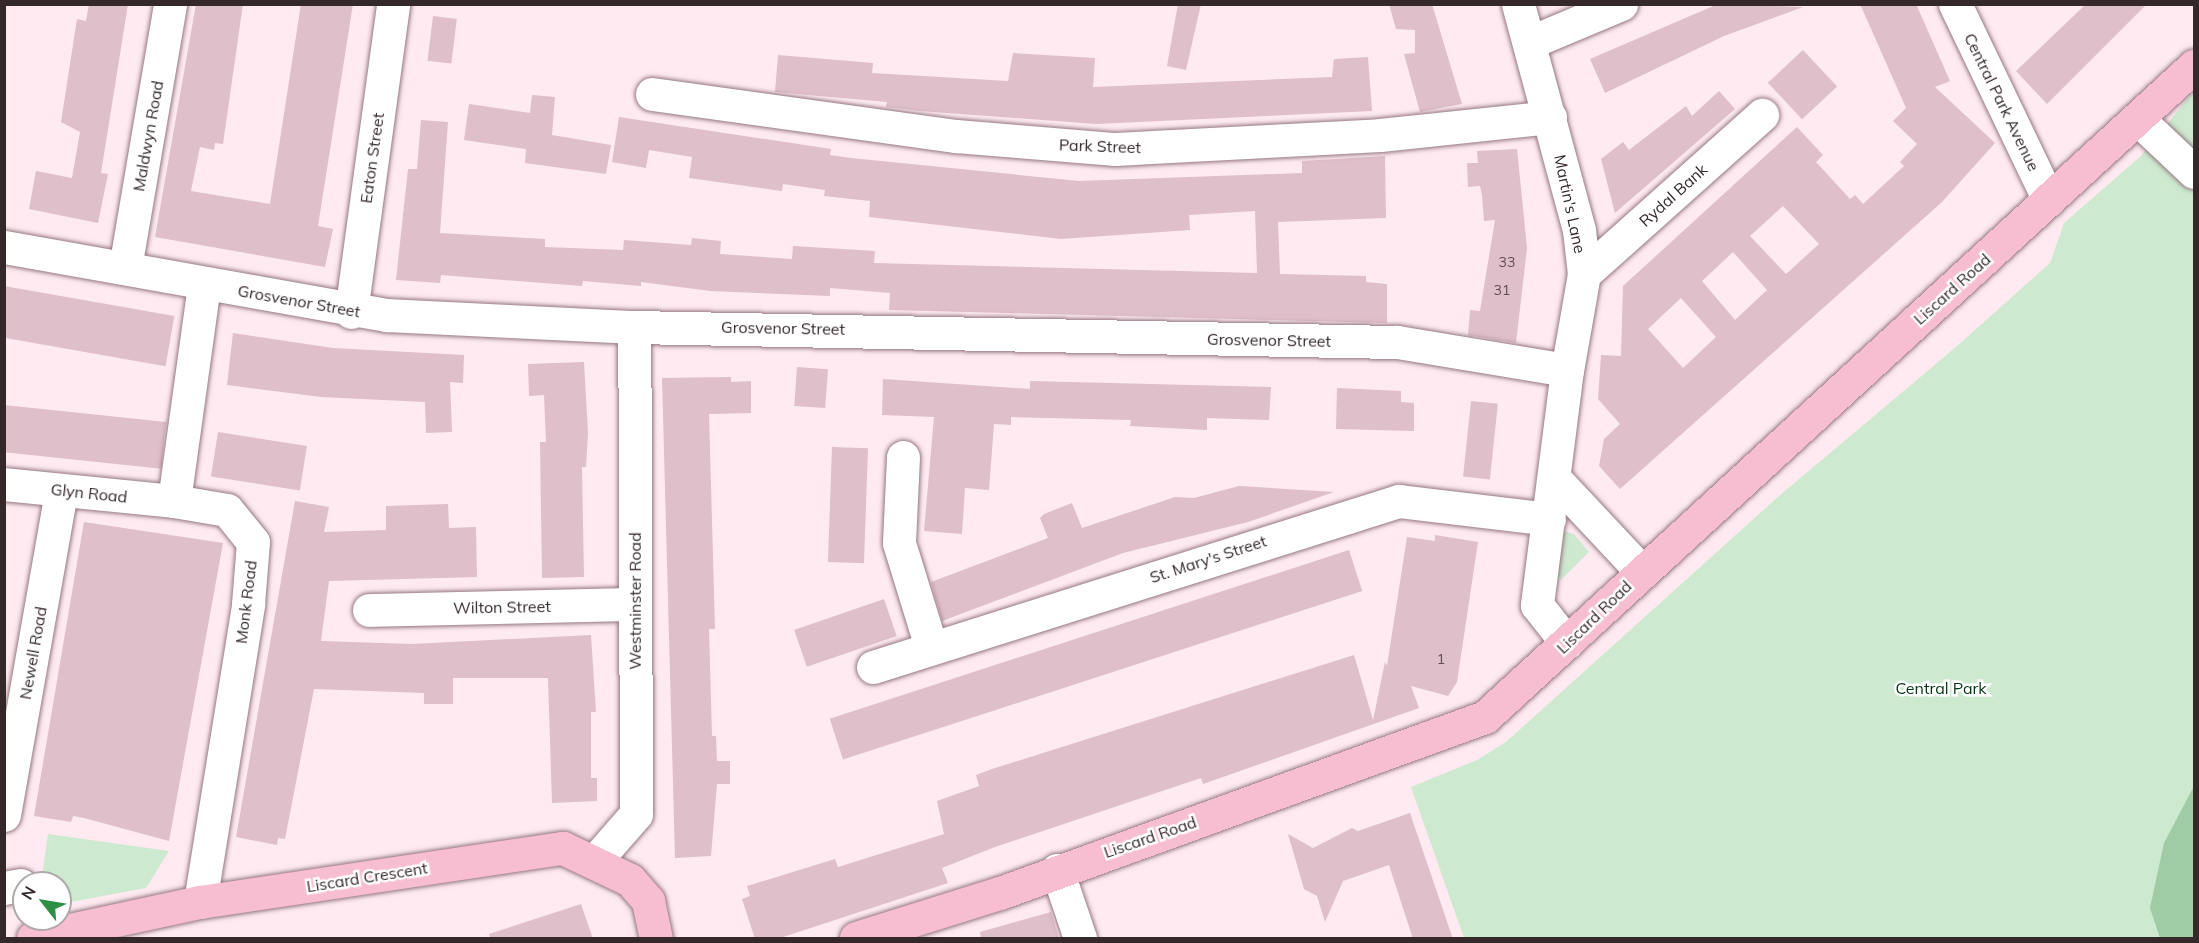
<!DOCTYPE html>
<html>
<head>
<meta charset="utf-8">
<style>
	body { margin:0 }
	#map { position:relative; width:2199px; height:943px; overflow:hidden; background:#feeaf0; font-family:Mulish,sans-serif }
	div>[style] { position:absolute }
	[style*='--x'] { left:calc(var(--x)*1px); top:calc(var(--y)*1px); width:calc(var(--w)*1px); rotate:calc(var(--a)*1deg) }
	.green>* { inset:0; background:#cde9cf }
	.forest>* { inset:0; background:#9fcca4 }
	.building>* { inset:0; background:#dfbfc9; transform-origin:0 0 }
	.roads { filter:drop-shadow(0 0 2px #957881) drop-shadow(0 0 2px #957881) }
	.minor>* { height:33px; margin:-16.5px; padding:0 16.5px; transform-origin:16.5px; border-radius:16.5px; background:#fff }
	.primary>* { height:33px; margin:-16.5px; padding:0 16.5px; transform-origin:16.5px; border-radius:16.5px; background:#f7bdd1 }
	span { translate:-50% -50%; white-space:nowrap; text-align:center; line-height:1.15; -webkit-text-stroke:5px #fff; paint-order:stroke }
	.number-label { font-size:14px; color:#5f4e52 }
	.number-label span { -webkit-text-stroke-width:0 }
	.street-label { font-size:16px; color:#34282b }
	.park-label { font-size:16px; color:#033611 }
	.frame { position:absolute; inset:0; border:6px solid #34282b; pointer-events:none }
	.north { position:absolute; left:12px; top:871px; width:60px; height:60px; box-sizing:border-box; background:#fff; border:2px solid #aea9aa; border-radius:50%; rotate:301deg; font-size:16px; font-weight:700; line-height:24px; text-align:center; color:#34282b }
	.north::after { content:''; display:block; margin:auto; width:21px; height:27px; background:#2e9044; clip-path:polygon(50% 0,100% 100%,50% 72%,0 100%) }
</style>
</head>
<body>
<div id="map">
	<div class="green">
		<i style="clip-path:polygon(2194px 91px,2194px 938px,1464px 938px,1411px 787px,1477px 760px,1506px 742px,1779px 496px,1956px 347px,2050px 263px,2064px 223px,2141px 156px)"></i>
		<i style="clip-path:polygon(1563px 531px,1574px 534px,1589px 552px,1561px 580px,1550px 561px,1551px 545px)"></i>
		<i style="clip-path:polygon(48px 834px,169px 851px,146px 888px,60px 904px,60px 883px,41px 883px)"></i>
	</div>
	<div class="forest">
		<i style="clip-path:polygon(2194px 786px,2194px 938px,2160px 938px,2150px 908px,2164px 843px)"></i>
	</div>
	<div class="building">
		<i style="clip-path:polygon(89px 4px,128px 4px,101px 173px,108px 174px,98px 223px,29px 209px,36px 171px,72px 178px,80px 132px,61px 122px,77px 19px,86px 21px)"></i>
		<i style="clip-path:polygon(196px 4px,243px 4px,223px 144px,215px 143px,214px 150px,200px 147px,191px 191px,270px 204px,301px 4px,353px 4px,318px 226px,333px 229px,325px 267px,155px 237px)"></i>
		<i style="clip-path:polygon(1178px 4px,1201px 4px,1186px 70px,1167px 66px)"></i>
		<i style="clip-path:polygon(1389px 4px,1432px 4px,1462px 104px,1420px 112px,1404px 54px,1415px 53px,1415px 30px,1396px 29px)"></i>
		<i style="clip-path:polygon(1718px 4px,1803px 7px,1724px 36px,1605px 93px,1590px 59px)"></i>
		<i style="clip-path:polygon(evenodd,1860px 4px,1916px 4px,1950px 81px,1935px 87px,1995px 143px,1942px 202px,1620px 489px,1599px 466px,1604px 439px,1620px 424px,1598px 399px,1601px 355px,1621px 356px,1623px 286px,1797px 127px,1823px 155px,1816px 162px,1850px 199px,1855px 195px,1863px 204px,1904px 166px,1900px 162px,1917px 144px,1893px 121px,1906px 108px,1860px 4px,1783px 206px,1819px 244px,1786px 274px,1750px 236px,1783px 206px,1860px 4px,1733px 252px,1767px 290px,1735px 320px,1702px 281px,1733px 252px,1860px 4px,1681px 298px,1716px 337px,1683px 368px,1648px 329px,1681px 298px)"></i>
		<i style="clip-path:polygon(2086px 4px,2147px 4px,2047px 104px,2016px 71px)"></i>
		<i style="left:433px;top:16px;width:24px;height:45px;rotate:7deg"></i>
		<i style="left:1803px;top:50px;width:50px;height:48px;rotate:47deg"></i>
		<i style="clip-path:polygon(1013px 53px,1095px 58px,1093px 87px,1332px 77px,1334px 59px,1368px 57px,1372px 111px,1096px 124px,920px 111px,886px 107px,887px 102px,775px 92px,778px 55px,873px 63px,872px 73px,1008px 81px)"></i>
		<i style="clip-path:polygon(1719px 91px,1735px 109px,1615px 213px,1601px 159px,1623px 142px,1629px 150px,1686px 106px,1692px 116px)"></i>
		<i style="clip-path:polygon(532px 95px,555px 97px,552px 135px,611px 145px,606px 174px,525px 163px,526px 149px,464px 140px,469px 104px,530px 113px)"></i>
		<i style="clip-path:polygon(619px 117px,831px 149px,830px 155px,851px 158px,1079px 181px,1302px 173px,1302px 161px,1385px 156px,1386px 218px,1278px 222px,1280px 274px,1366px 276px,1366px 282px,1387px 284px,1387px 323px,889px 310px,890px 293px,830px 288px,830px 296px,710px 291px,641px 282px,641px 286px,583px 281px,582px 286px,441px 275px,440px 283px,396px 280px,408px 169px,417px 169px,421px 120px,448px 122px,440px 233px,545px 239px,545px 247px,623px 250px,624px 240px,691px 245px,692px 238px,721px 241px,720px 254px,792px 259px,793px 246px,875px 251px,874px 263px,1257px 273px,1255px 211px,1189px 215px,1190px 230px,1061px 239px,869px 217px,870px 201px,824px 196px,825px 190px,783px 184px,782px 191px,689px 178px,692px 157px,649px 150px,646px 168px,612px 162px)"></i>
		<i style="clip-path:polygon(1517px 149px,1527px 248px,1516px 343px,1468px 335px,1470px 310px,1480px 311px,1495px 220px,1484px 221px,1482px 195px,1480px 186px,1468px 187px,1467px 163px,1478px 163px,1477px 151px)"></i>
		<i style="left:4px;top:286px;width:173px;height:51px;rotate:10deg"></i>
		<i style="clip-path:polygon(233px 333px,333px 348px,464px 355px,463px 383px,450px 382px,452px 432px,426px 433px,425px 402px,321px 397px,227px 385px)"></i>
		<i style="clip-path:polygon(584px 362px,588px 433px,586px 467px,582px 467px,584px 577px,542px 578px,540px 442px,546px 442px,544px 395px,529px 396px,528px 364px)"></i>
		<i style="left:797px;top:367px;width:31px;height:39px;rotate:4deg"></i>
		<i style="clip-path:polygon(731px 377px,731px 382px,751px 381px,751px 413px,709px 414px,715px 629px,709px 629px,712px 736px,716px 736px,717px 761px,730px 761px,730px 784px,717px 784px,711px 856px,675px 858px,662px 378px)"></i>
		<i style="clip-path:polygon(883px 379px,1030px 389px,1030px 381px,1271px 387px,1269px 420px,1207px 418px,1207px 430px,1130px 426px,1131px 420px,1011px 417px,1011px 425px,994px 424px,989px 490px,965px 488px,962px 534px,924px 531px,934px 417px,882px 415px)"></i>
		<i style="clip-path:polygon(1337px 388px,1401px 391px,1401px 402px,1414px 403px,1414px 431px,1336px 429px)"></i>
		<i style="left:1471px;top:401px;width:27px;height:76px;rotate:6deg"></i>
		<i style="left:4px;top:405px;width:163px;height:47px;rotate:6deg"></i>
		<i style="left:218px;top:432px;width:90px;height:45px;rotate:9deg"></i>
		<i style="left:832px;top:447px;width:36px;height:115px;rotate:2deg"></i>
		<i style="clip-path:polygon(1239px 486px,1334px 492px,1248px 522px,1123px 553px,942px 621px,931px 582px,1048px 538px,1040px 518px,1044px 514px,1072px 503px,1082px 528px,1175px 497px,1194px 498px)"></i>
		<i style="clip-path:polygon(295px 501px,329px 507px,324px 532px,386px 530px,386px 506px,448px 504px,449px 528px,476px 527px,477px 577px,329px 581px,321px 641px,412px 644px,591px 635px,596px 712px,591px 712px,591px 778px,597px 778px,597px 801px,552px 803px,548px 678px,453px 678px,453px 704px,424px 704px,424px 693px,314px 689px,285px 839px,278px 838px,277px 845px,236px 837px)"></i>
		<i style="clip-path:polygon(84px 522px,223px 543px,169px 841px,84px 818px,73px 816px,71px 822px,34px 816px)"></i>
		<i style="clip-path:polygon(1435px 535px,1478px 542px,1457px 682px,1448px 696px,1411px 686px,1419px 708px,1203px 784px,1201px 778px,995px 847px,942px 868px,948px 883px,777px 939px,755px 939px,742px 899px,750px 896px,747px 886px,835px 859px,838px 867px,944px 834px,937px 801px,979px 786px,976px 775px,992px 769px,1354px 655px,1373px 720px,1385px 662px,1387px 666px,1407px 537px,1435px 541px)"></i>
		<i style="left:1349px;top:550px;width:43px;height:546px;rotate:72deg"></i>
		<i style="left:884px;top:599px;width:39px;height:95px;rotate:71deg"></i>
		<i style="clip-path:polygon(1410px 813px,1453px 939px,1413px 939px,1389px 865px,1343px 881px,1325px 922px,1317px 896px,1304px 889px,1288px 834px,1313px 848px,1352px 828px,1358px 831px)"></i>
		<i style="clip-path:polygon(581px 904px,593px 939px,490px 939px,489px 934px)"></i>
		<i style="clip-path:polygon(1051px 912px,1059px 939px,981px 939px,980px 932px)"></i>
	</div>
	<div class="roads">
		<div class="minor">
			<i style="--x:1518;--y:4;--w:234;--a:74.9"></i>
			<i style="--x:1579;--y:230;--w:44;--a:83.5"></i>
			<i style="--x:1584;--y:274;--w:97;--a:100"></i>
			<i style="--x:1567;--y:370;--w:237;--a:97.3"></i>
			<i style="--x:1537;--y:605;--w:48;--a:51.7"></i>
			<i style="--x:1955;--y:4;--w:217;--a:64.4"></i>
			<i style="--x:1531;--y:42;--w:98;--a:-22.9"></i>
			<i style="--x:652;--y:94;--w:307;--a:7.9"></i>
			<i style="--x:956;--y:136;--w:160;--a:4.7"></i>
			<i style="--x:1115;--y:149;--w:265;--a:-3"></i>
			<i style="--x:1380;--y:135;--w:171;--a:-6"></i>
			<i style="--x:2138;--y:119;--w:77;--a:43.4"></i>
			<i style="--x:4;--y:247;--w:389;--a:10.1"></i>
			<i style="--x:387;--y:315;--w:247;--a:2.8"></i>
			<i style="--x:634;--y:327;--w:763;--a:1.13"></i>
			<i style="--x:1397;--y:342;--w:172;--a:9.4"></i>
			<i style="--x:125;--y:268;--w:268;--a:-80.3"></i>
			<i style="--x:1584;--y:274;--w:239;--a:-41.8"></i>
			<i style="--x:351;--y:312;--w:311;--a:-82.2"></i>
			<i style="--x:903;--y:457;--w:86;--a:92.7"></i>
			<i style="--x:899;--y:543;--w:109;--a:72.9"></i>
			<i style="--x:1555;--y:479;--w:126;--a:46.9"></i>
			<i style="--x:4;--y:484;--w:171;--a:5.7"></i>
			<i style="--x:369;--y:610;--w:266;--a:-1.3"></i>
			<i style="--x:873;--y:667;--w:552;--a:-17.52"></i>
			<i style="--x:1399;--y:501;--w:151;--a:6.8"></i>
			<i style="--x:4;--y:815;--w:329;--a:-80"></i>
			<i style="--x:595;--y:861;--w:62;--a:-48.9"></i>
			<i style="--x:636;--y:814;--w:487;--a:-90.2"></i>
			<i style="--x:1057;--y:870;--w:72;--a:71.3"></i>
			<i style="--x:4;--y:888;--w:17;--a:-10"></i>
			<i style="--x:200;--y:902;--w:302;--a:-80.8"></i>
			<i style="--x:248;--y:604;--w:62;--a:-85.4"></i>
			<i style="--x:253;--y:542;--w:41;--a:-129.1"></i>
			<i style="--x:227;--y:510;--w:54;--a:-170.4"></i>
			<i style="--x:174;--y:501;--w:219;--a:-82.1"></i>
		</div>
		<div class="primary">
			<i style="--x:33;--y:938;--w:171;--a:-12.2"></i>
			<i style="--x:200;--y:902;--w:367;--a:-8.5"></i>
			<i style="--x:563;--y:848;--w:74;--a:25.5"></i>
			<i style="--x:630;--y:880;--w:28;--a:49"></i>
			<i style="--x:648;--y:901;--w:38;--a:78"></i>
			<i style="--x:856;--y:938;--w:151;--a:-17.4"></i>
			<i style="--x:1000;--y:893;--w:516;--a:-19.95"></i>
			<i style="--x:1485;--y:717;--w:963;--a:-42.56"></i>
		</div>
	</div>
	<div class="number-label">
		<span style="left:1507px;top:262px">33</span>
		<span style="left:1502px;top:290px">31</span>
		<span style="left:1441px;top:659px">1</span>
	</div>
	<div class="street-label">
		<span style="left:2002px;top:102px;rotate:64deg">Central Park Avenue</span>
		<span style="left:148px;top:136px;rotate:-80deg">Maldwyn Road</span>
		<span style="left:1100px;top:146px;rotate:2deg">Park Street</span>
		<span style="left:372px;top:158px;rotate:-82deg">Eaton Street</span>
		<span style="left:1673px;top:195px;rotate:-42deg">Rydal Bank</span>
		<span style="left:1570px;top:204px;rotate:78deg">Martin's Lane</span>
		<span style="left:1952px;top:289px;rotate:-42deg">Liscard Road</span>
		<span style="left:299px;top:301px;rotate:10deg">Grosvenor Street</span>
		<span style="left:783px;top:328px;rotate:1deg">Grosvenor Street</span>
		<span style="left:1269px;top:340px;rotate:1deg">Grosvenor Street</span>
		<span style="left:89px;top:493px;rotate:6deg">Glyn Road</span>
		<span style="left:1208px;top:559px;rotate:-18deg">St. Mary's Street</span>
		<span style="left:635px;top:601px;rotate:-90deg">Westminster Road</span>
		<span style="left:246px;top:602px;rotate:-83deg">Monk Road</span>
		<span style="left:502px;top:607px;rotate:-1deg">Wilton Street</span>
		<span style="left:1594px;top:617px;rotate:-44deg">Liscard Road</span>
		<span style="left:33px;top:653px;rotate:-80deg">Newell Road</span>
		<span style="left:1150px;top:837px;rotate:-19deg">Liscard Road</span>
		<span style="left:367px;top:877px;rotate:-9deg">Liscard Crescent</span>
	</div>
	<div class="park-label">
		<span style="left:1941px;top:688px">Central Park</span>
	</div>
	<div class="frame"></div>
	<div class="north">N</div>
</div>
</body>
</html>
